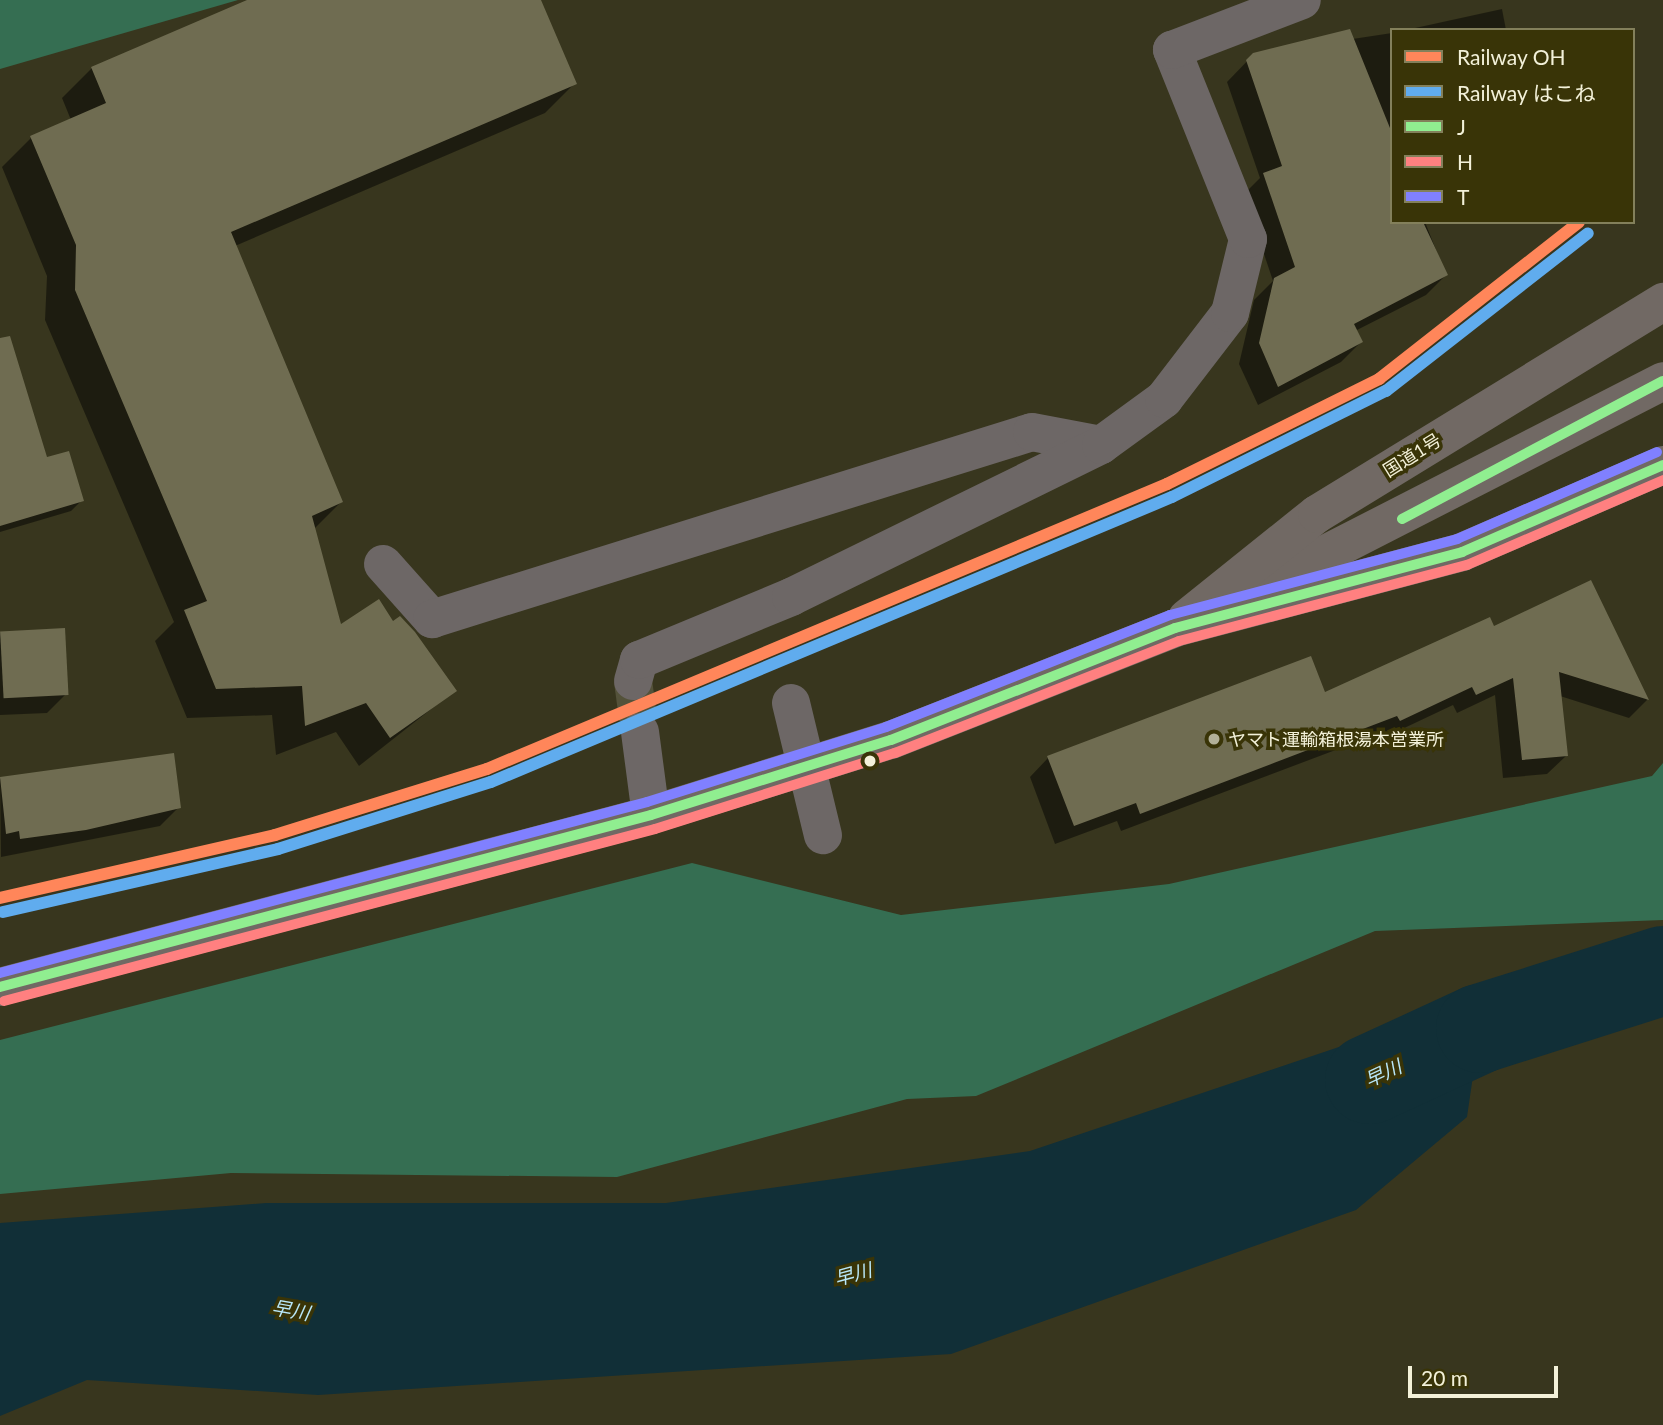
<!DOCTYPE html>
<html>
<head>
<meta charset="utf-8">
<style>
	body { margin:0 }
	#map { position:relative; width:1663px; height:1425px; overflow:hidden; background:#38361e; font-family:Lato,"Noto Sans JP",sans-serif }
	div>[style] { position:absolute }
	[style*='--x'] { left:calc(var(--x)*1px); top:calc(var(--y)*1px); width:calc(var(--w)*1px); rotate:calc(var(--a)*1deg) }
	.green>* { inset:0; background:#356e52 }
	.water>* { inset:0; background:#112f37 }
	.shadow>* { inset:0; background:#0007 }
	.river>* { height:89px; margin:-44.5px; padding:0 44.5px; transform-origin:44.5px; border-radius:44.5px; background:#112f37 }
	.building>* { inset:0; background:#6f6c51; transform-origin:0 0 }
	.street-tunnel>* { height:38px; margin-top:-19px; transform-origin:0; background:repeating-linear-gradient(90deg,#54523a 0 38px,transparent 0 57px) }
	.street>* { height:38px; margin:-19px; padding:0 19px; transform-origin:19px; border-radius:19px; background:#6d6766 }
	.highway>* { height:38px; margin:-19px; padding:0 19px; transform-origin:19px; border-radius:19px; background:#716964 }
	.street-bridge>* { height:38px; margin:-19px; padding:0 19px; transform-origin:19px; border-radius:19px; background:#6d6766 }
	.bus-1>* { height:10px; margin:-5px; padding:0 5px; transform-origin:5px; border-radius:5px; background:#90ee90 }
	.bus-2>* { height:10px; margin:-5px; padding:0 5px; transform-origin:5px; border-radius:5px; background:#ff8080 }
	.bus-3>* { height:10px; margin:-5px; padding:0 5px; transform-origin:5px; border-radius:5px; background:#8080ff }
	.rail-1>* { height:12px; margin:-6px; padding:0 6px; transform-origin:6px; border-radius:6px; background:#ff865a }
	.rail-2>* { height:12px; margin:-6px; padding:0 6px; transform-origin:6px; border-radius:6px; background:#60acee }
	.dots>* { width:19px; height:19px; translate:-50% -50%; box-sizing:border-box; border:4px solid #393407; border-radius:50% }
	span { translate:-50% -50%; white-space:nowrap; text-align:center; line-height:1.15; -webkit-text-stroke:7px #393407; paint-order:stroke }
	.street-label { font-size:18px; color:#f3f1d9 }
	.poi-label { font-size:18px; color:#f3f1d9 }
	.left { translate:0 -50%; text-align:left }
	.water-label { font-size:19px; color:#b9e8fa; font-style:italic }
	.legend { position:absolute; left:1390px; top:28px; width:245px; height:196px; box-sizing:border-box; background:#393407; border:2px solid #83805b; margin:0; padding:9px 12px; list-style:none; font-size:21px; color:#f3f1d9 }
	.legend li { display:flex; align-items:center; gap:14px; height:35px }
	.legend b { width:35px; border:2px solid #83805b }
	.scale { position:absolute; left:1408px; top:1366px; width:150px; height:32px; box-sizing:border-box; border:4px solid #f3f1d9; border-top:0; padding-left:9px; font-size:21px; line-height:24px; white-space:nowrap; color:#f3f1d9; -webkit-text-stroke:5px #393407; paint-order:stroke }
</style>
</head>
<body>
<div id="map">
	<div class="green">
		<i style="clip-path:polygon(0 0,238px 0,0 69px)"></i>
		<i style="clip-path:polygon(1663px 763px,1663px 920px,1375px 931px,976px 1096px,907px 1099px,617px 1177px,231px 1173px,0 1194px,0 1040px,692px 863px,901px 915px,1169px 884px,1652px 776px)"></i>
	</div>
	<div class="water">
		<i style="clip-path:polygon(1413px 1022px,1480px 1028px,1467px 1117px,1356px 1210px,951px 1354px,318px 1395px,87px 1380px,0 1416px,0 1223px,266px 1203px,666px 1203px,1030px 1151px)"></i>
	</div>
	<div class="shadow">
		<i style="clip-path:polygon(251px 0,539px 0,575px 83px,545px 113px,235px 246px,341px 502px,313px 530px,340px 627px,393px 623px,454px 691px,359px 766px,336px 732px,276px 755px,272px 715px,187px 718px,155px 641px,174px 622px,45px 320px,47px 276px,2px 167px,31px 138px,71px 120px,62px 98px,92px 68px)"></i>
		<i style="clip-path:polygon(1502px 9px,1506px 30px,1406px 30px)"></i>
		<i style="clip-path:polygon(1392px 33px,1392px 222px,1425px 222px,1446px 275px,1426px 295px,1355px 331px,1361px 342px,1341px 362px,1258px 405px,1239px 364px,1254px 300px,1273px 281px,1244px 194px,1260px 178px,1227px 82px,1254px 54px)"></i>
		<i style="clip-path:polygon(0 359px,46px 460px,82px 500px,71px 511px,0 532px)"></i>
		<i style="clip-path:polygon(1590px 582px,1647px 700px,1629px 718px,1560px 696px,1566px 756px,1547px 774px,1503px 778px,1495px 695px,1457px 713px,1453px 705px,1381px 739px,1378px 734px,1121px 831px,1117px 821px,1055px 844px,1030px 777px,1048px 758px,1324px 694px,1493px 628px)"></i>
		<i style="clip-path:polygon(0 632px,66px 694px,47px 713px,0 715px)"></i>
		<i style="clip-path:polygon(172px 755px,179px 807px,160px 826px,1px 857px,0 779px)"></i>
	</div>
	<div class="river">
		<i style="--x:1369;--y:1079;--w:122;--a:-24.7"></i>
		<i style="--x:1480;--y:1028;--w:192;--a:-17.6"></i>
	</div>
	<div class="building">
		<i style="clip-path:polygon(247px 0,541px 0,577px 84px,231px 232px,343px 502px,312px 516px,341px 624px,379px 599px,393px 621px,400px 616px,415px 632px,457px 691px,390px 738px,366px 703px,305px 726px,302px 686px,216px 689px,184px 610px,207px 601px,75px 290px,76px 245px,30px 136px,106px 103px,91px 67px)"></i>
		<i style="clip-path:polygon(1350px 29px,1392px 133px,1392px 222px,1423px 222px,1448px 275px,1354px 324px,1363px 342px,1278px 387px,1259px 343px,1274px 278px,1295px 267px,1263px 173px,1282px 166px,1246px 60px,1253px 53px)"></i>
		<i style="clip-path:polygon(10px 336px,47px 457px,69px 451px,84px 501px,0 526px,0 338px)"></i>
		<i style="clip-path:polygon(1591px 580px,1649px 700px,1559px 672px,1568px 756px,1522px 760px,1513px 678px,1476px 695px,1472px 687px,1400px 721px,1397px 716px,1140px 814px,1136px 803px,1074px 826px,1047px 756px,1311px 656px,1325px 692px,1490px 617px,1494px 626px)"></i>
		<i style="left:65px;top:628px;width:67px;height:65px;rotate:87deg"></i>
		<i style="clip-path:polygon(174px 753px,181px 808px,86px 830px,20px 839px,19px 831px,6px 834px,0 777px)"></i>
	</div>
	<div class="street-tunnel">
		<i style="--x:633;--y:681;--w:51;--a:82.2"></i>
	</div>
	<div class="street">
		<i style="--x:383;--y:564;--w:74;--a:48.3"></i>
		<i style="--x:432;--y:619;--w:628;--a:-17.31"></i>
		<i style="--x:1032;--y:432;--w:70;--a:10.7"></i>
		<i style="--x:633;--y:681;--w:22;--a:-74"></i>
		<i style="--x:639;--y:660;--w:165;--a:-22.5"></i>
		<i style="--x:791;--y:597;--w:345;--a:-26.1"></i>
		<i style="--x:1101;--y:445;--w:78;--a:-36.1"></i>
		<i style="--x:1164;--y:399;--w:108;--a:-52.5"></i>
		<i style="--x:1230;--y:313;--w:76;--a:-76.3"></i>
		<i style="--x:1248;--y:239;--w:204;--a:-111.9"></i>
		<i style="--x:1172;--y:50;--w:139;--a:-21"></i>
		<i style="--x:640;--y:732;--w:84;--a:82.5"></i>
	</div>
	<div class="highway">
		<i style="--x:1259;--y:588;--w:454;--a:-27.1"></i>
		<i style="--x:1187;--y:618;--w:166;--a:-38.7"></i>
		<i style="--x:1317;--y:514;--w:406;--a:-31.5"></i>
		<i style="--x:0;--y:987;--w:673;--a:-14.8"></i>
		<i style="--x:651;--y:815;--w:251;--a:-17.4"></i>
		<i style="--x:891;--y:740;--w:305;--a:-21.5"></i>
		<i style="--x:1175;--y:628;--w:297;--a:-14.8"></i>
		<i style="--x:1462;--y:552;--w:219;--a:-23.4"></i>
	</div>
	<div class="street-bridge">
		<i style="--x:791;--y:703;--w:136;--a:76.4"></i>
	</div>
	<div class="bus-1">
		<i style="--x:1402;--y:519;--w:295;--a:-27.9"></i>
		<i style="--x:0;--y:987;--w:673;--a:-14.8"></i>
		<i style="--x:651;--y:815;--w:251;--a:-17.4"></i>
		<i style="--x:891;--y:740;--w:305;--a:-21.5"></i>
		<i style="--x:1175;--y:628;--w:297;--a:-14.8"></i>
		<i style="--x:1462;--y:552;--w:219;--a:-23.4"></i>
	</div>
	<div class="bus-2">
		<i style="--x:4;--y:1001;--w:673;--a:-14.8"></i>
		<i style="--x:655;--y:829;--w:252;--a:-17.6"></i>
		<i style="--x:895;--y:753;--w:305;--a:-21.5"></i>
		<i style="--x:1179;--y:641;--w:298;--a:-14.8"></i>
		<i style="--x:1467;--y:565;--w:214;--a:-23.4"></i>
	</div>
	<div class="bus-3">
		<i style="--x:0;--y:973;--w:669;--a:-14.8"></i>
		<i style="--x:647;--y:802;--w:250;--a:-17.4"></i>
		<i style="--x:886;--y:727;--w:305;--a:-21.5"></i>
		<i style="--x:1170;--y:615;--w:297;--a:-14.8"></i>
		<i style="--x:1457;--y:539;--w:218;--a:-23.5"></i>
	</div>
	<div class="rail-1">
		<i style="--x:0;--y:898;--w:282;--a:-12.9"></i>
		<i style="--x:275;--y:835;--w:222;--a:-17.3"></i>
		<i style="--x:487;--y:769;--w:737;--a:-22.74"></i>
		<i style="--x:1167;--y:484;--w:237;--a:-26.3"></i>
		<i style="--x:1379;--y:379;--w:254;--a:-38.1"></i>
	</div>
	<div class="rail-2">
		<i style="--x:3;--y:912;--w:282;--a:-12.9"></i>
		<i style="--x:278;--y:849;--w:223;--a:-17.5"></i>
		<i style="--x:491;--y:782;--w:738;--a:-22.71"></i>
		<i style="--x:1172;--y:497;--w:239;--a:-26.4"></i>
		<i style="--x:1386;--y:391;--w:256;--a:-38"></i>
	</div>
	<div class="dots">
		<i style="left:1214px;top:739px;background:#b2b098"></i>
		<i style="left:870px;top:761px;background:#f3f1d9"></i>
	</div>
	<div class="street-label">
		<span style="left:1412px;top:455px;rotate:-32deg">国道1号</span>
	</div>
	<div class="poi-label">
		<span class="left" style="left:1228px;top:739px">ヤマト運輸箱根湯本営業所</span>
	</div>
	<div class="water-label">
		<span style="left:1383px;top:1073px;rotate:-25deg">早川</span>
		<span style="left:853px;top:1274px;rotate:-15deg">早川</span>
		<span style="left:291px;top:1310px;rotate:10deg">早川</span>
	</div>
	<ul class="legend">
	<li><b style="height:9px;background:#ff865a"></b>Railway OH</li>
	<li><b style="height:9px;background:#60acee"></b>Railway はこね</li>
	<li><b style="height:9px;background:#90ee90"></b>J</li>
	<li><b style="height:9px;background:#ff8080"></b>H</li>
	<li><b style="height:9px;background:#8080ff"></b>T</li>
	</ul>
	<div class="scale">20 m</div>
</div>
</body>
</html>
